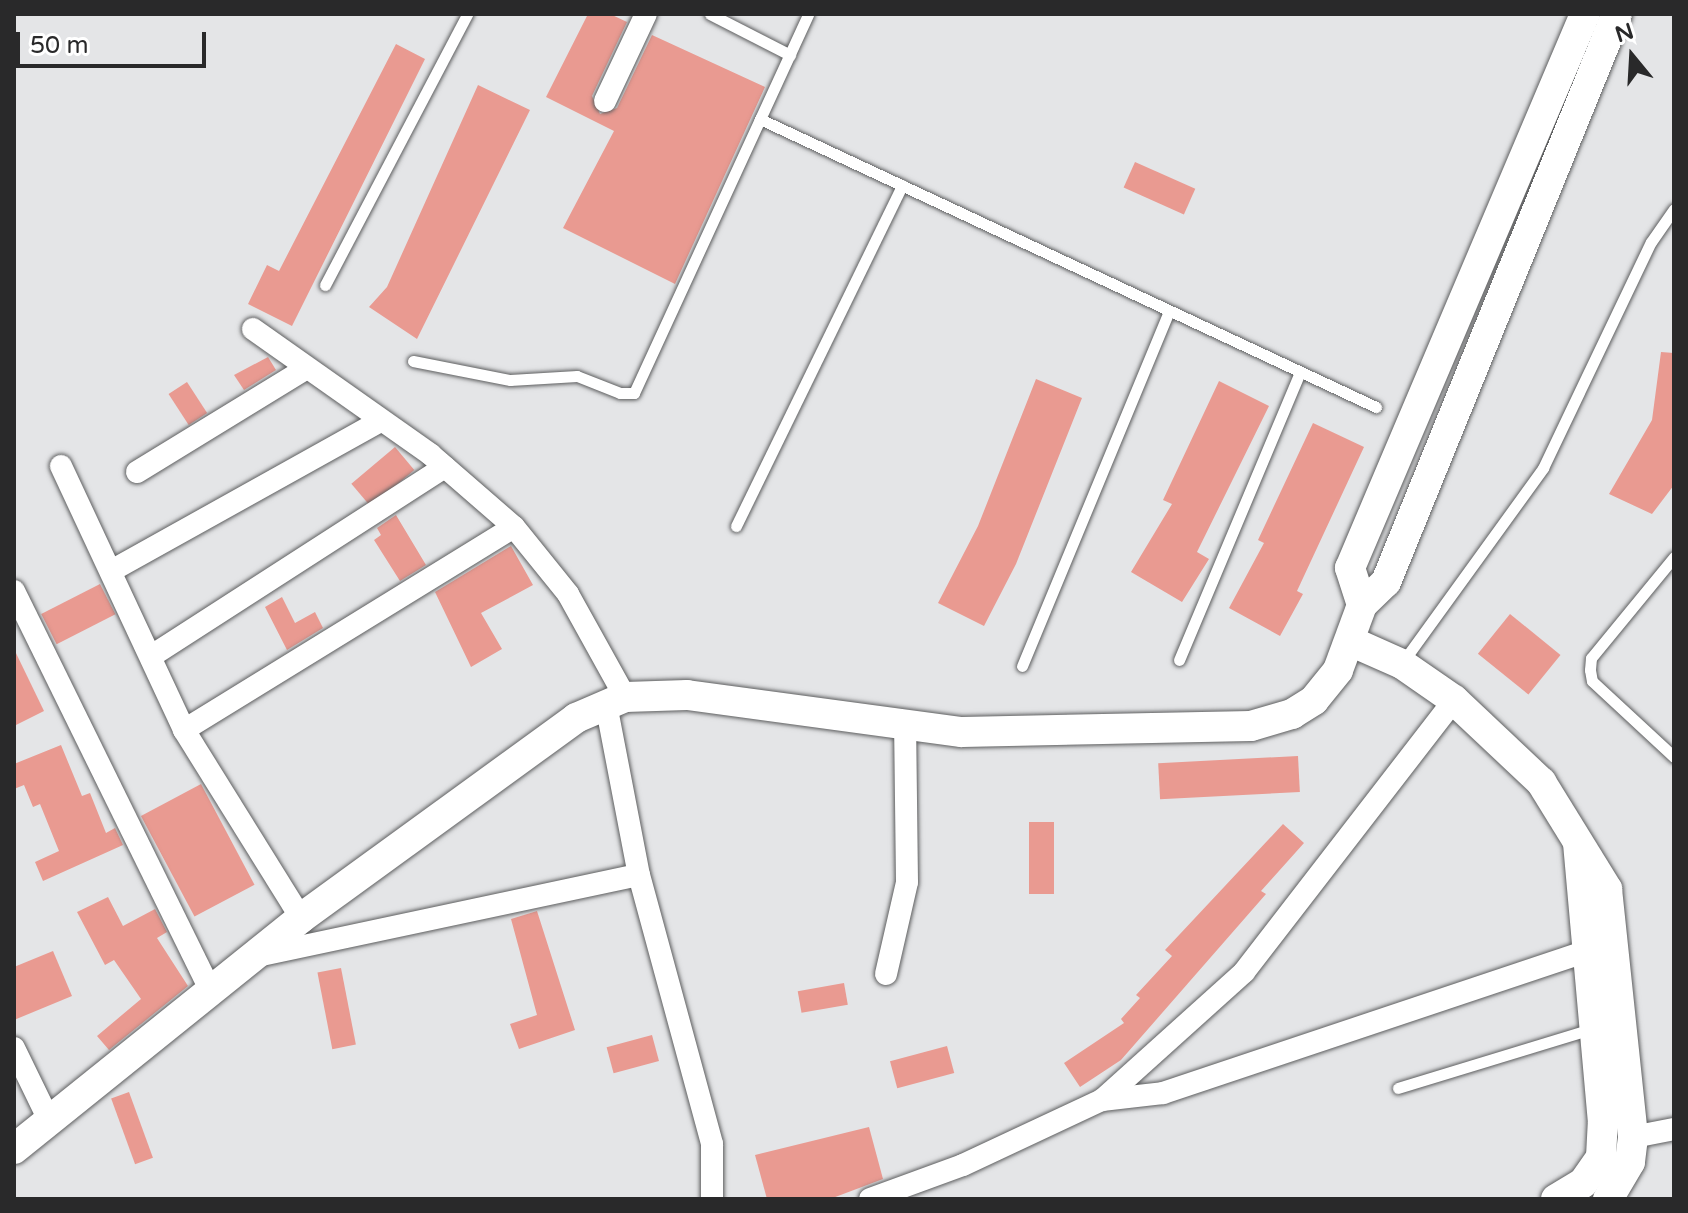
<!DOCTYPE html>
<html>
<head>
<meta charset="utf-8">
<style>
	body { margin:0 }
	#map { position:relative; width:1688px; height:1213px; overflow:hidden; background:#e4e5e7; font-family:"Varela Round",sans-serif }
	div>[style] { position:absolute }
	[style*='--x'] { left:calc(var(--x)*1px); top:calc(var(--y)*1px); width:calc(var(--w)*1px); rotate:calc(var(--a)*1deg) }
	.building>* { inset:0; background:#e99a91; transform-origin:0 0 }
	.roads { filter:drop-shadow(0 0 2px #5d5e5f) drop-shadow(0 0 2px #5d5e5f) }
	.lane>* { height:11px; margin:-5.5px; padding:0 5.5px; transform-origin:5.5px; border-radius:5.5px; background:#fff }
	.street>* { height:22px; margin:-11px; padding:0 11px; transform-origin:11px; border-radius:11px; background:#fff }
	.secondary>* { height:30px; margin:-15px; padding:0 15px; transform-origin:15px; border-radius:15px; background:#fff }
	span { translate:-50% -50%; white-space:nowrap; text-align:center; line-height:1.15; -webkit-text-stroke:6px #fff; paint-order:stroke }
	.frame { position:absolute; inset:0; border:16px solid #29292a; pointer-events:none }
	.north { position:absolute; left:1592px; top:16px; width:80px; height:80px; -webkit-text-stroke:6px #fff; paint-order:stroke; rotate:342deg; font-size:22px; font-weight:700; line-height:32px; text-align:center; color:#29292a }
	.north::after { content:''; display:block; margin:auto; width:28px; height:36px; background:#29292a; clip-path:polygon(50% 0,100% 100%,50% 72%,0 100%) }
	.scale { position:absolute; left:16px; top:32px; width:190px; height:36px; box-sizing:border-box; border:4px solid #29292a; border-top:0; padding-left:10px; font-size:24px; line-height:28px; white-space:nowrap; color:#29292a; -webkit-text-stroke:6px #fff; paint-order:stroke }
</style>
</head>
<body>
<div id="map">
	<div class="building">
		<i style="clip-path:polygon(588px 14px,610px 14px,627px 22px,592px 96px,600px 114px,617px 108px,652px 35px,765px 87px,675px 284px,563px 228px,614px 131px,546px 97px)"></i>
		<i style="clip-path:polygon(396px 44px,425px 59px,292px 326px,248px 304px,267px 265px,279px 271px)"></i>
		<i style="clip-path:polygon(478px 85px,530px 110px,417px 339px,369px 307px,387px 287px)"></i>
		<i style="left:1135px;top:162px;width:66px;height:28px;rotate:24deg"></i>
		<i style="clip-path:polygon(1661px 352px,1674px 353px,1674px 485px,1652px 514px,1609px 494px,1652px 420px)"></i>
		<i style="clip-path:polygon(268px 357px,276px 370px,244px 390px,234px 375px)"></i>
		<i style="clip-path:polygon(1036px 379px,1082px 398px,1016px 564px,984px 626px,938px 603px,978px 526px)"></i>
		<i style="clip-path:polygon(1219px 381px,1269px 406px,1197px 552px,1209px 559px,1182px 602px,1131px 572px,1172px 504px,1163px 500px)"></i>
		<i style="left:187px;top:382px;width:37px;height:22px;rotate:57deg"></i>
		<i style="clip-path:polygon(1313px 423px,1364px 447px,1297px 591px,1303px 594px,1280px 636px,1229px 608px,1264px 543px,1258px 540px)"></i>
		<i style="left:395px;top:447px;width:30px;height:57px;rotate:50deg"></i>
		<i style="clip-path:polygon(396px 515px,426px 565px,400px 581px,374px 540px,381px 535px,377px 528px)"></i>
		<i style="clip-path:polygon(511px 546px,533px 585px,481px 613px,502px 649px,471px 667px,435px 592px)"></i>
		<i style="left:100px;top:584px;width:34px;height:66px;rotate:63deg"></i>
		<i style="clip-path:polygon(282px 597px,295px 623px,315px 612px,323px 628px,287px 650px,265px 607px)"></i>
		<i style="left:1510px;top:614px;width:65px;height:51px;rotate:39deg"></i>
		<i style="clip-path:polygon(14px 649px,44px 711px,14px 726px)"></i>
		<i style="clip-path:polygon(61px 745px,82px 796px,90px 793px,106px 833px,115px 828px,123px 845px,43px 881px,35px 862px,59px 851px,40px 804px,33px 807px,24px 785px,14px 789px,14px 764px)"></i>
		<i style="left:1298px;top:756px;width:36px;height:140px;rotate:87deg"></i>
		<i style="left:201px;top:784px;width:114px;height:68px;rotate:62deg"></i>
		<i style="left:1029px;top:822px;width:25px;height:72px"></i>
		<i style="clip-path:polygon(1283px 824px,1304px 843px,1261px 891px,1266px 894px,1121px 1060px,1080px 1087px,1064px 1063px,1124px 1023px,1121px 1019px,1140px 998px,1136px 995px,1172px 956px,1165px 950px)"></i>
		<i style="clip-path:polygon(108px 897px,123px 926px,155px 909px,167px 932px,157px 938px,188px 986px,109px 1050px,97px 1036px,141px 999px,114px 960px,105px 965px,77px 912px)"></i>
		<i style="clip-path:polygon(537px 911px,575px 1030px,519px 1049px,510px 1024px,537px 1015px,511px 919px)"></i>
		<i style="clip-path:polygon(53px 951px,72px 996px,14px 1020px,14px 967px)"></i>
		<i style="left:341px;top:968px;width:78px;height:24px;rotate:79deg"></i>
		<i style="left:844px;top:983px;width:22px;height:47px;rotate:80deg"></i>
		<i style="left:652px;top:1035px;width:27px;height:47px;rotate:75deg"></i>
		<i style="left:947px;top:1046px;width:28px;height:59px;rotate:75deg"></i>
		<i style="left:129px;top:1092px;width:70px;height:19px;rotate:70deg"></i>
		<i style="clip-path:polygon(869px 1127px,883px 1179px,830px 1199px,767px 1199px,755px 1155px)"></i>
	</div>
	<div class="roads">
		<div class="lane">
			<i style="--x:710;--y:14;--w:90;--a:27.1"></i>
			<i style="--x:760;--y:119;--w:680;--a:25.06"></i>
			<i style="--x:325;--y:285;--w:306;--a:-62.3"></i>
			<i style="--x:413;--y:361;--w:99;--a:11.1"></i>
			<i style="--x:510;--y:380;--w:67;--a:-3.4"></i>
			<i style="--x:577;--y:376;--w:46;--a:21.6"></i>
			<i style="--x:620;--y:393;--w:14;--a:0"></i>
			<i style="--x:634;--y:393;--w:417;--a:-65.3"></i>
			<i style="--x:736;--y:526;--w:379;--a:-64"></i>
			<i style="--x:1674;--y:557;--w:131;--a:129.4"></i>
			<i style="--x:1591;--y:658;--w:12;--a:95"></i>
			<i style="--x:1590;--y:670;--w:11;--a:80"></i>
			<i style="--x:1592;--y:681;--w:112;--a:42.8"></i>
			<i style="--x:1179;--y:660;--w:312;--a:-67.2"></i>
			<i style="--x:1402;--y:663;--w:241;--a:-54.1"></i>
			<i style="--x:1543;--y:468;--w:250;--a:-64.5"></i>
			<i style="--x:1651;--y:242;--w:40;--a:-55.1"></i>
			<i style="--x:1022;--y:666;--w:384;--a:-67.5"></i>
			<i style="--x:1398;--y:1088;--w:205;--a:-17"></i>
		</div>
		<div class="street">
			<i style="--x:605;--y:101;--w:96;--a:-64.8"></i>
			<i style="--x:253;--y:329;--w:217;--a:35.2"></i>
			<i style="--x:430;--y:454;--w:111;--a:41"></i>
			<i style="--x:514;--y:527;--w:86;--a:51.1"></i>
			<i style="--x:568;--y:594;--w:118;--a:61"></i>
			<i style="--x:61;--y:466;--w:291;--a:65"></i>
			<i style="--x:184;--y:730;--w:221;--a:58.1"></i>
			<i style="--x:137;--y:472;--w:199;--a:-31.5"></i>
			<i style="--x:111;--y:571;--w:309;--a:-29.1"></i>
			<i style="--x:14;--y:591;--w:446;--a:63.8"></i>
			<i style="--x:153;--y:655;--w:347;--a:-32.8"></i>
			<i style="--x:606;--y:704;--w:174;--a:79.1"></i>
			<i style="--x:639;--y:875;--w:279;--a:74.8"></i>
			<i style="--x:712;--y:1144;--w:55;--a:90"></i>
			<i style="--x:184;--y:730;--w:387;--a:-31.6"></i>
			<i style="--x:257;--y:956;--w:390;--a:-12"></i>
			<i style="--x:886;--y:974;--w:94;--a:-77.1"></i>
			<i style="--x:907;--y:882;--w:158;--a:-90.7"></i>
			<i style="--x:14;--y:1048;--w:78;--a:64.1"></i>
			<i style="--x:1102;--y:1100;--w:61;--a:-6.5"></i>
			<i style="--x:1163;--y:1093;--w:460;--a:-18.5"></i>
			<i style="--x:1633;--y:1137;--w:42;--a:-11"></i>
			<i style="--x:870;--y:1199;--w:99;--a:-20.1"></i>
			<i style="--x:963;--y:1165;--w:153;--a:-25.1"></i>
			<i style="--x:1102;--y:1100;--w:191;--a:-42"></i>
			<i style="--x:1244;--y:972;--w:344;--a:-52.3"></i>
		</div>
		<div class="secondary">
			<i style="--x:1362;--y:605;--w:39;--a:-108"></i>
			<i style="--x:1350;--y:568;--w:602;--a:-67.01"></i>
			<i style="--x:1350;--y:641;--w:57;--a:23.9"></i>
			<i style="--x:1402;--y:664;--w:63;--a:34.7"></i>
			<i style="--x:1454;--y:700;--w:120;--a:43.3"></i>
			<i style="--x:1541;--y:782;--w:126;--a:58.3"></i>
			<i style="--x:1607;--y:889;--w:249;--a:84"></i>
			<i style="--x:1633;--y:1137;--w:25;--a:97"></i>
			<i style="--x:1630;--y:1162;--w:43;--a:120.7"></i>
			<i style="--x:14;--y:1149;--w:368;--a:-38.8"></i>
			<i style="--x:301;--y:918;--w:340;--a:-36"></i>
			<i style="--x:576;--y:718;--w:53;--a:-23.2"></i>
			<i style="--x:625;--y:697;--w:62;--a:-1.8"></i>
			<i style="--x:687;--y:695;--w:277;--a:7.7"></i>
			<i style="--x:962;--y:732;--w:289;--a:-1.2"></i>
			<i style="--x:1251;--y:726;--w:43;--a:-16.3"></i>
			<i style="--x:1292;--y:714;--w:26;--a:-32"></i>
			<i style="--x:1314;--y:700;--w:38;--a:-51"></i>
			<i style="--x:1338;--y:670;--w:69;--a:-69.7"></i>
			<i style="--x:1362;--y:605;--w:33;--a:-44"></i>
			<i style="--x:1386;--y:582;--w:613;--a:-67.87"></i>
			<i style="--x:1556;--y:1199;--w:31;--a:-31"></i>
			<i style="--x:1583;--y:1183;--w:32;--a:-55"></i>
			<i style="--x:1601;--y:1157;--w:34;--a:-87"></i>
			<i style="--x:1603;--y:1123;--w:279;--a:-95.1"></i>
		</div>
	</div>
	<div class="frame"></div>
	<div class="north">N</div>
	<div class="scale">50 m</div>
</div>
</body>
</html>
